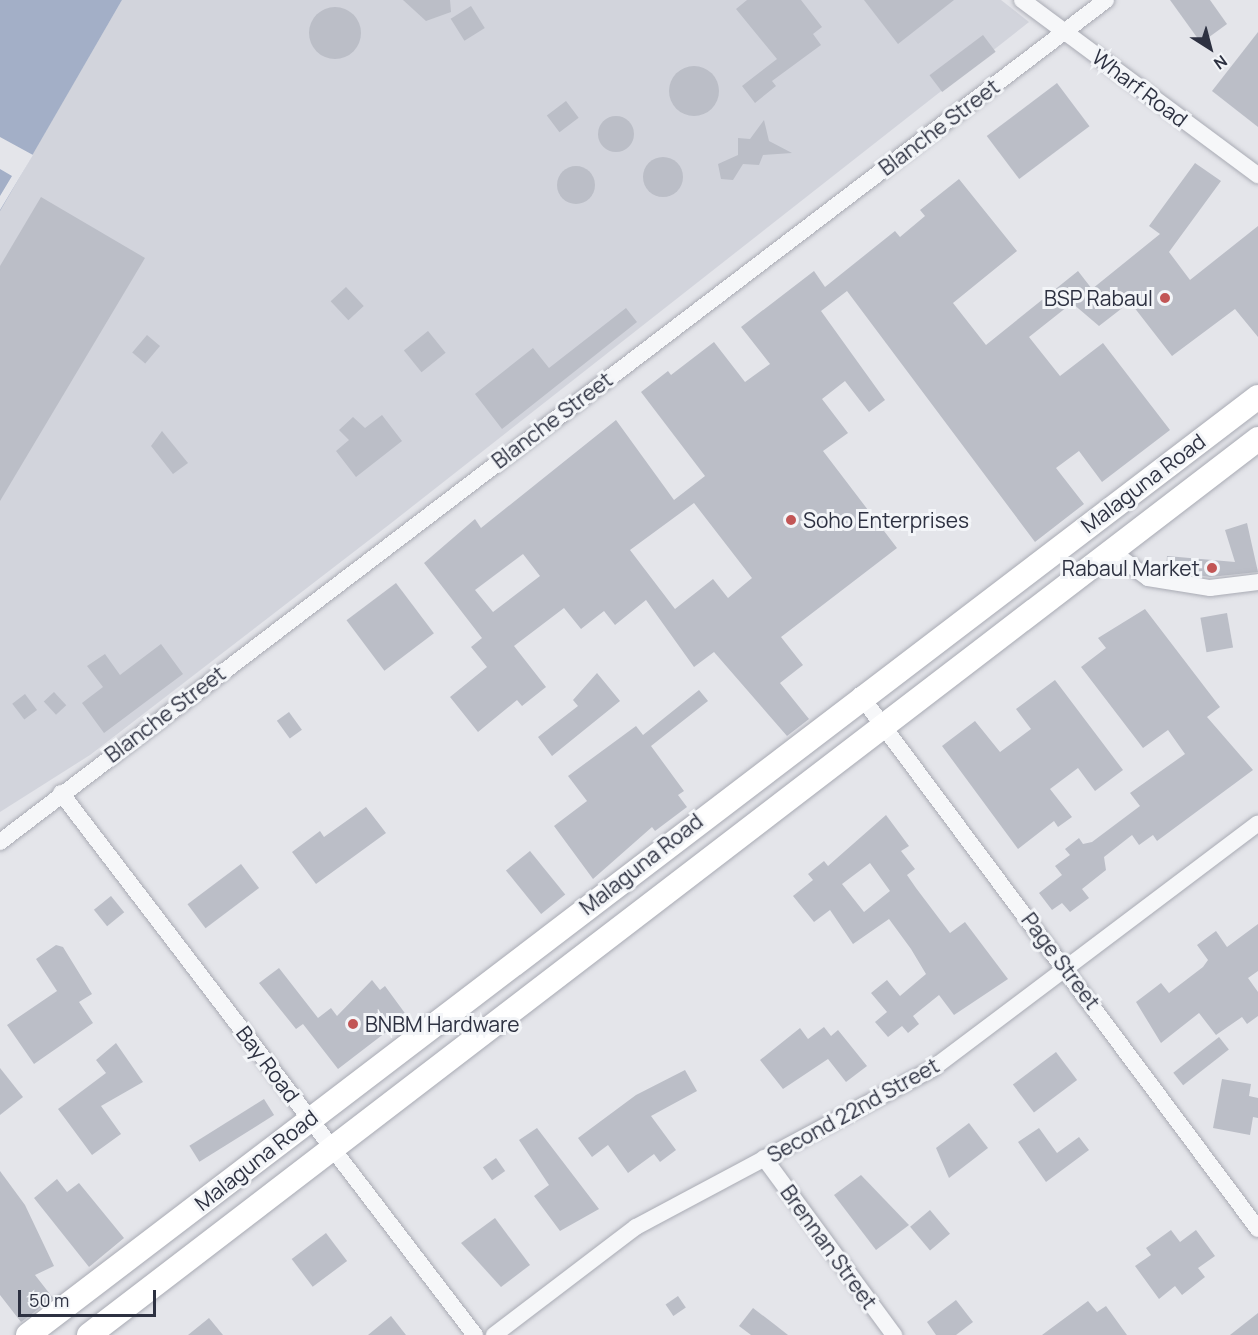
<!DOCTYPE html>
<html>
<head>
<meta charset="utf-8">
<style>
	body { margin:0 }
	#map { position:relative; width:1258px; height:1335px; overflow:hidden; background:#e4e5ea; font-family:Manrope,sans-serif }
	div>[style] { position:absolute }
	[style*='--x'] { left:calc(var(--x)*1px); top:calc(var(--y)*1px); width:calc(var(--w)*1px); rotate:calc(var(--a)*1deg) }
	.built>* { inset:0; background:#d2d4dc }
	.water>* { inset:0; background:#a3afc7 }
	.pier>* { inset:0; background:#e4e5ea }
	.building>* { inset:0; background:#bbbec7; transform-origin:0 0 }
	.round { border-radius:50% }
	.roads { filter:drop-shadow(0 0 2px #a9abb4) drop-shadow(0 0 2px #a9abb4) }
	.street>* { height:16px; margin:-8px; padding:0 8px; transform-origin:8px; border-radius:8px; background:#f6f7f9 }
	.secondary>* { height:24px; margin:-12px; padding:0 12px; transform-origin:12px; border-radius:12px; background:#fff }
	.dots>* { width:16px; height:16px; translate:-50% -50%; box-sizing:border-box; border:3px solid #f3f5f8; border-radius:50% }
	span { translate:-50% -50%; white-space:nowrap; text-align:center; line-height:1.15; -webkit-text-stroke:6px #f3f5f8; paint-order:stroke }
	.street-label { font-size:21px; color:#2d3141 }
	.poi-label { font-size:21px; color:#2d3141 }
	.right { translate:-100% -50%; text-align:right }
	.left { translate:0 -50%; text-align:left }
	.north { position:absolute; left:1180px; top:18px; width:60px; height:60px; -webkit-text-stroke:4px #f3f5f8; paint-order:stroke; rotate:144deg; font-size:16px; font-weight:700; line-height:24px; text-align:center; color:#2d3141 }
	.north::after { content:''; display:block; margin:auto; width:21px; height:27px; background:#2d3141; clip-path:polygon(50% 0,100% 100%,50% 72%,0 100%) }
	.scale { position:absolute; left:18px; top:1290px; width:138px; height:27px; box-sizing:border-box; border:3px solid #2d3141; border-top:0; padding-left:8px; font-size:18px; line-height:21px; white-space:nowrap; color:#2d3141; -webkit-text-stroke:4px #f3f5f8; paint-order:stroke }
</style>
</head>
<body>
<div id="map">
	<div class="built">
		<i style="clip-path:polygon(122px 0,1001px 0,1029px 22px,390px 524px,90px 755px,0 812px,0 210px)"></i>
	</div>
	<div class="water">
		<i style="clip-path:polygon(0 0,122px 0,0 211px)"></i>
	</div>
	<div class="pier">
		<i style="clip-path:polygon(0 137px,33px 155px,0 210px,0 196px,12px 176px,0 169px)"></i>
	</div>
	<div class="building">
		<i style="clip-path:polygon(403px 0,450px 0,451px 12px,426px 21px)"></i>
		<i style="clip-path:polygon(747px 0,801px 0,822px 27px,813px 34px,821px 45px,772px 81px,776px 86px,755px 103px,742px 86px,777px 59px,736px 9px)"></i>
		<i style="clip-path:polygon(864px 0,954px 0,898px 44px)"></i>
		<i style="clip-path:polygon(1170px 0,1210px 0,1227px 24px,1201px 43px)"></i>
		<i style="left:471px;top:6px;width:26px;height:24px;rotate:58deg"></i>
		<i class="round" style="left:309px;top:7px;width:52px;height:52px"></i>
		<i style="clip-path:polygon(1258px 32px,1258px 127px,1212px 91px)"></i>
		<i style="left:983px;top:35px;width:21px;height:67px;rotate:53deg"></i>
		<i class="round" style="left:669px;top:66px;width:50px;height:50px"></i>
		<i style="left:1057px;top:83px;width:54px;height:88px;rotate:53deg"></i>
		<i style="left:566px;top:101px;width:21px;height:24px;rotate:53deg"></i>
		<i class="round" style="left:598px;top:116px;width:36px;height:36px"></i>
		<i style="clip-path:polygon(764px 120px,769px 141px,792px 153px,763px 155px,759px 165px,743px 164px,733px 180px,721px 179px,718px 164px,738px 155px,738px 138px,750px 139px)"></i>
		<i class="round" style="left:643px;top:157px;width:40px;height:40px"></i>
		<i style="clip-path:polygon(evenodd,1195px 163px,1221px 181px,1169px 252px,1190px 280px,1258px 226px,1258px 337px,1235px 309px,1172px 356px,1130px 302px,1099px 326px,1072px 303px,1029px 337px,1060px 376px,1103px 343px,1170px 430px,1102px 482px,1079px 451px,1056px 468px,1084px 504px,1035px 542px,847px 291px,821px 311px,885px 400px,869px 412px,845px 381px,822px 399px,848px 433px,823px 451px,897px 548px,781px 637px,803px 665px,780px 683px,809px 719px,787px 736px,714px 652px,694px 667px,646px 600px,615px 625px,604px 611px,581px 629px,564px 608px,514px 646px,546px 687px,522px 706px,517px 700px,478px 732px,450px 697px,487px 667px,471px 647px,482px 638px,424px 563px,475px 519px,481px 528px,616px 420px,674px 500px,705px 476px,641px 392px,668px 371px,671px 375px,714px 342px,745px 382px,770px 364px,741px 327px,814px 271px,825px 287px,895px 231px,900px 237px,925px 216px,920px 210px,959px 179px,1017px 251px,953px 303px,986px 345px,1078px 271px,1092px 289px,1160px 234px,1149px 226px,1195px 163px,694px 503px,752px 578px,728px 598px,713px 579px,675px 609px,630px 550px,694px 503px,1195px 163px,523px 554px,540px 576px,493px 612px,475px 590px,523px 554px)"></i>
		<i class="round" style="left:557px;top:166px;width:38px;height:38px"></i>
		<i style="clip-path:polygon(41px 197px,145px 258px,0 501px,0 266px)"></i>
		<i style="left:346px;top:287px;width:26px;height:21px;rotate:47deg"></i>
		<i style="clip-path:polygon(626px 308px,637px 322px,502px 429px,475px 394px,533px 348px,549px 368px)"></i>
		<i style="left:428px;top:331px;width:28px;height:31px;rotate:51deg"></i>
		<i style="left:147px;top:335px;width:17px;height:23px;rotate:40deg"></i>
		<i style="clip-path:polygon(382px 415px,402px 441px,356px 477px,336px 451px,349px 440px,339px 430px,353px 417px,365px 428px)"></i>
		<i style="clip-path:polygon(162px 431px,188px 463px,173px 474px,151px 446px)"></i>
		<i style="clip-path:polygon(1247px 523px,1258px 572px,1210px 577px,1166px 570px,1167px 556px,1235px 562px,1225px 530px)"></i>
		<i style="left:396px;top:583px;width:63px;height:62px;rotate:53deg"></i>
		<i style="clip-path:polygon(1145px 609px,1220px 707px,1207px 717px,1253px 770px,1157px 841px,1153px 835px,1139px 845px,1132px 835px,1104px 857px,1106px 870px,1082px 889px,1089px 898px,1070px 912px,1062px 903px,1052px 910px,1039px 893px,1062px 875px,1055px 866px,1070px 855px,1065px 849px,1079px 838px,1083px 844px,1092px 842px,1140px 806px,1130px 793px,1185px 754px,1168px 730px,1143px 748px,1081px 667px,1106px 648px,1098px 638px)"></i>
		<i style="left:1227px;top:613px;width:35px;height:27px;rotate:80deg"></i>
		<i style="clip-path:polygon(161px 644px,183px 674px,104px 733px,82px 703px,103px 687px,87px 666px,105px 654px,120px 675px)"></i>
		<i style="clip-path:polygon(597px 673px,620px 701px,552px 756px,538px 737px,578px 706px,573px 700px)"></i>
		<i style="clip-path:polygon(1055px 680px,1123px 770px,1095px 791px,1078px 768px,1050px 789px,1072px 817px,1058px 827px,1054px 821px,1018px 849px,942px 746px,975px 721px,1000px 752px,1031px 729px,1016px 709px)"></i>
		<i style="clip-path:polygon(699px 690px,708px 701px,651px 746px,684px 791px,678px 795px,687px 807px,655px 831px,652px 827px,593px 879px,554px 826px,587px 801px,568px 776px,636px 726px,643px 735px)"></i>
		<i style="left:54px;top:692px;width:18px;height:14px;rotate:47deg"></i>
		<i style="left:25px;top:694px;width:20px;height:16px;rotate:53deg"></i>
		<i style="left:289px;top:712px;width:22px;height:15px;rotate:54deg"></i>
		<i style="clip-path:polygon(366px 807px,386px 833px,316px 884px,292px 852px,320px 831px,324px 837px)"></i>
		<i style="clip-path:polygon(evenodd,886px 815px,909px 846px,901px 851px,915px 869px,907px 875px,916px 888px,950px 933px,965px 922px,1008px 979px,954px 1015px,939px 995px,913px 1016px,919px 1024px,908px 1033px,902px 1026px,888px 1037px,875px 1022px,887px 1012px,871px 993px,887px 980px,900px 996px,926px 974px,911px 949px,889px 919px,853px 944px,830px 910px,814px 922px,793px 896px,813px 880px,808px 874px,824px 861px,828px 866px,886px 815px,870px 863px,890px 891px,864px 912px,842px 884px,870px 863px)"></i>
		<i style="left:530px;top:851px;width:56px;height:31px;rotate:51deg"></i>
		<i style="left:241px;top:864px;width:30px;height:67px;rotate:53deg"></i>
		<i style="left:111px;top:896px;width:21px;height:22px;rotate:51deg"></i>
		<i style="clip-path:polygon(1258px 924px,1258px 971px,1248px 978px,1258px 992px,1258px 1016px,1247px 1024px,1242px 1017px,1216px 1035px,1199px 1013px,1161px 1043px,1136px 1002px,1161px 983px,1169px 993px,1203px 967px,1208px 960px,1197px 945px,1216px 931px,1227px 947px)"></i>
		<i style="clip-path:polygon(56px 945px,63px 947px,92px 994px,79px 1002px,93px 1023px,34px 1064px,7px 1025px,57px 991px,36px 959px)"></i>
		<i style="clip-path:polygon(279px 968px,318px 1018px,331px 1008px,337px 1016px,372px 980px,380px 990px,385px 986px,407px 1016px,338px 1069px,303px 1024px,296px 1029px,259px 983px)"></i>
		<i style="clip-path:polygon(824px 1027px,831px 1036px,838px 1030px,867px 1066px,846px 1082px,828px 1059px,783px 1089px,760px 1060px,800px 1028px,808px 1039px)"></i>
		<i style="left:1219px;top:1037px;width:16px;height:58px;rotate:52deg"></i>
		<i style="clip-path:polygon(116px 1043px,143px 1082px,101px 1106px,121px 1134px,92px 1155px,58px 1109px,106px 1073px,96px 1060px)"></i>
		<i style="left:1056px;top:1052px;width:35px;height:54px;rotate:53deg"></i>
		<i style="clip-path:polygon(0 1068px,23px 1097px,0 1115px)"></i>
		<i style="clip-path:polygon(685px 1070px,697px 1091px,651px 1116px,676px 1150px,660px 1162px,654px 1154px,628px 1173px,608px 1145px,592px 1157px,578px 1138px,636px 1095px)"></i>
		<i style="clip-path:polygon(1222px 1079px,1251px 1084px,1249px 1096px,1258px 1098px,1258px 1118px,1253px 1117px,1250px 1135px,1213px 1128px)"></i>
		<i style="left:264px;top:1099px;width:19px;height:88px;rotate:58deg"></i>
		<i style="clip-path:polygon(969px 1123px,988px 1148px,949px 1178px,936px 1148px)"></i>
		<i style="clip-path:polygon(537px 1128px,599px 1209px,560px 1231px,534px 1196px,549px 1185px,519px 1140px)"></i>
		<i style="clip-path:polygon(1039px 1128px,1057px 1153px,1079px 1137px,1089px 1150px,1046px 1182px,1018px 1142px)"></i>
		<i style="left:496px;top:1158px;width:16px;height:16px;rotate:55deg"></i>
		<i style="clip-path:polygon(0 1171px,25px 1205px,54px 1266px,35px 1275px,53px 1298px,21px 1322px,0 1295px)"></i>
		<i style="clip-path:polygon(861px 1175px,909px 1225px,876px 1250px,834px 1195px)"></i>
		<i style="clip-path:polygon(57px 1179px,67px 1192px,79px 1183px,124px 1238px,89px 1267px,34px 1198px)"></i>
		<i style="left:930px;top:1210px;width:31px;height:26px;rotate:50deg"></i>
		<i style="clip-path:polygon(495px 1218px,530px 1265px,501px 1287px,461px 1243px)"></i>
		<i style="clip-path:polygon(1171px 1230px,1180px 1242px,1196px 1230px,1215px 1256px,1198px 1268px,1205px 1277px,1182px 1295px,1175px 1286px,1159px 1299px,1135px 1266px,1151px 1255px,1146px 1248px)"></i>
		<i style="left:326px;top:1233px;width:35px;height:43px;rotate:53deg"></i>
		<i style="left:678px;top:1296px;width:14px;height:15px;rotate:56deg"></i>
		<i style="clip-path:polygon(956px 1300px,973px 1322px,956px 1335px,936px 1335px,927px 1322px)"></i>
		<i style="clip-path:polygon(1088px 1301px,1097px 1312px,1106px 1306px,1127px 1335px,1042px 1335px)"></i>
		<i style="clip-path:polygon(753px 1308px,774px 1324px,788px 1335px,751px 1335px,739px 1326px)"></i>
		<i style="clip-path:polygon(1258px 1313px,1258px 1335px,1230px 1335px)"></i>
		<i style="clip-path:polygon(391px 1316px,406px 1335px,368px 1335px)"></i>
		<i style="clip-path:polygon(209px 1318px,223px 1335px,188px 1335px)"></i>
	</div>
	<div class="roads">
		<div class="street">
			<i style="--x:1022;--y:0;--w:294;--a:36.6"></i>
			<i style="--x:1111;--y:551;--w:46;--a:36.1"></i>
			<i style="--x:1148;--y:578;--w:63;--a:9.2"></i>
			<i style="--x:1210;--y:588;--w:48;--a:-7.1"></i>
			<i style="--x:860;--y:695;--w:666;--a:53.3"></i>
			<i style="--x:61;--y:793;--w:682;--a:52.63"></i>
			<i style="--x:0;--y:842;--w:1390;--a:-37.28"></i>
			<i style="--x:764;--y:1158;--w:220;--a:53.7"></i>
			<i style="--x:494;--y:1335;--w:178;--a:-37.3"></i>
			<i style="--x:636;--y:1227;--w:336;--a:-28.1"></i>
			<i style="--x:932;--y:1069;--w:408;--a:-37"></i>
		</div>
		<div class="secondary">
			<i style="--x:28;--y:1335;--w:1547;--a:-37.33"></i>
			<i style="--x:89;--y:1335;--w:1473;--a:-37.47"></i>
		</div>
	</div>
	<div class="dots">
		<i style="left:1165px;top:298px;background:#c25656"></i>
		<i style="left:791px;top:520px;background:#c25656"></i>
		<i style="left:1212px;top:568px;background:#c25656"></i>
		<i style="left:353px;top:1024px;background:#c25656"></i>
	</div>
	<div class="street-label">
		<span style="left:1140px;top:88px;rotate:37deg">Wharf Road</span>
		<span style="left:939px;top:127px;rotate:-37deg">Blanche Street</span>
		<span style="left:552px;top:420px;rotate:-37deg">Blanche Street</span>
		<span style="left:1143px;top:483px;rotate:-37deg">Malaguna Road</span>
		<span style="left:165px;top:714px;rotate:-37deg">Blanche Street</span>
		<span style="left:641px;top:864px;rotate:-38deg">Malaguna Road</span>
		<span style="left:1061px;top:961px;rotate:53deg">Page Street</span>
		<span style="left:268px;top:1064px;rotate:53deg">Bay Road</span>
		<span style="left:853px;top:1110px;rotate:-29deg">Second 22nd Street</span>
		<span style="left:256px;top:1160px;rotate:-38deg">Malaguna Road</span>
		<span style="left:829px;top:1247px;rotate:54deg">Brennan Street</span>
	</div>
	<div class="poi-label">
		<span class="right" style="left:1153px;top:298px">BSP Rabaul</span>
		<span class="left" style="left:803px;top:520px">Soho Enterprises</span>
		<span class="right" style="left:1200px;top:568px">Rabaul Market</span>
		<span class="left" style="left:365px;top:1024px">BNBM Hardware</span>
	</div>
	<div class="north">N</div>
	<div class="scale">50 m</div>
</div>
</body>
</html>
